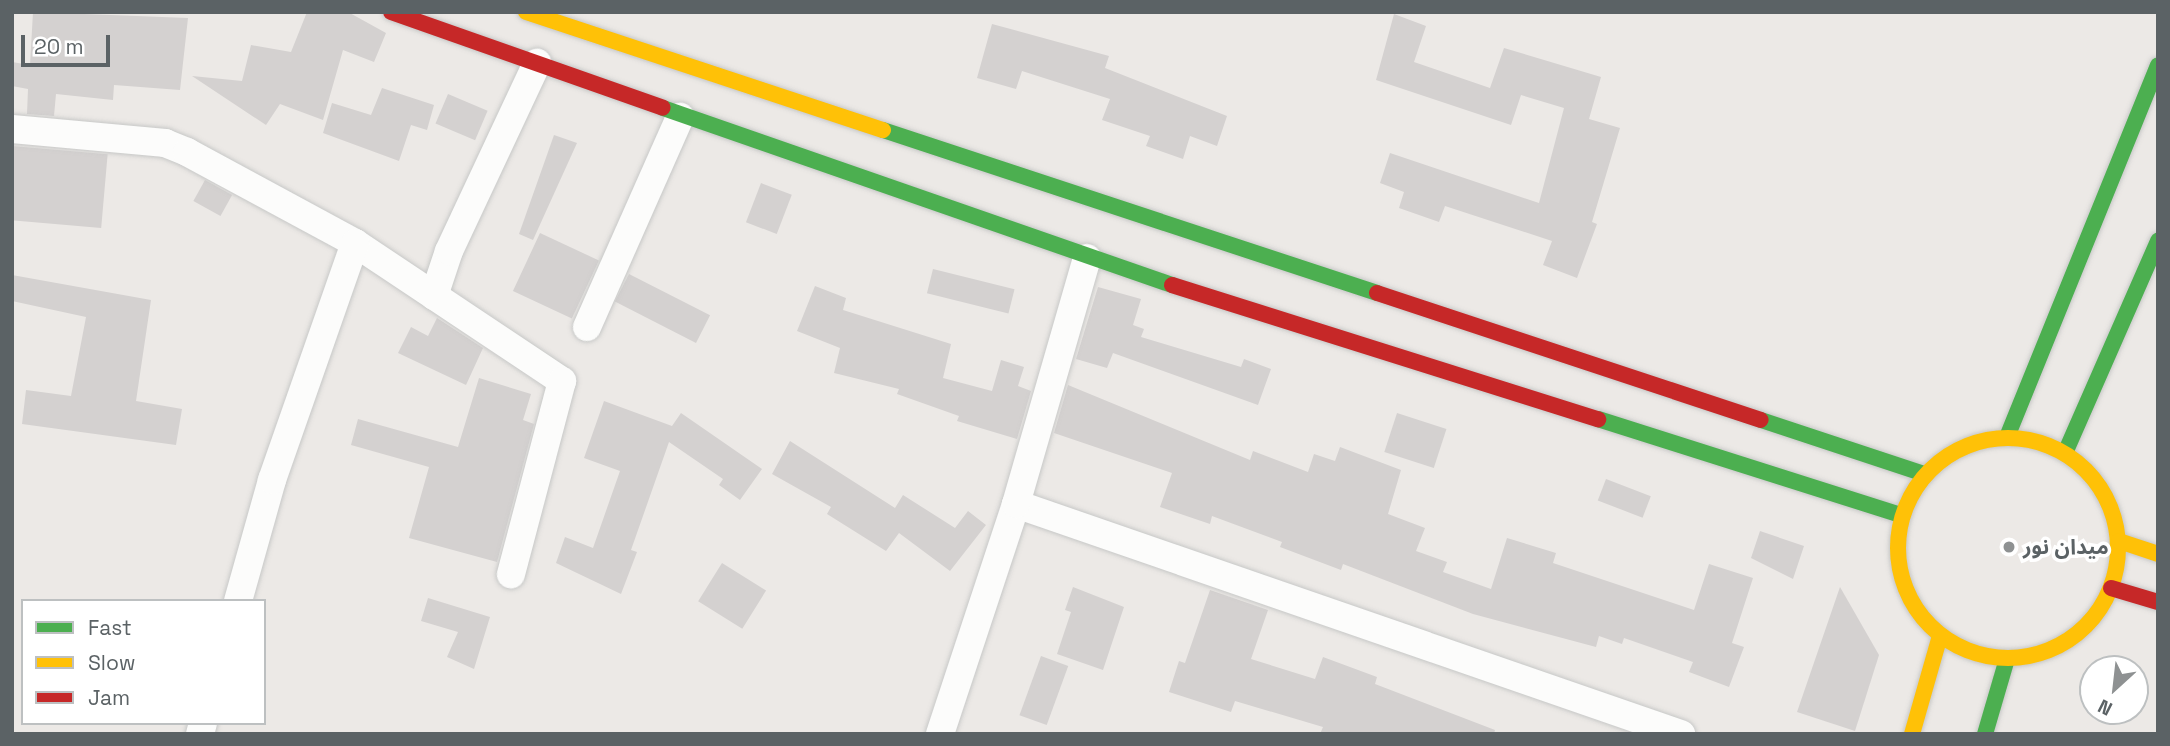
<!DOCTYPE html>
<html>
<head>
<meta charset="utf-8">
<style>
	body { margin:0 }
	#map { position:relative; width:2170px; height:746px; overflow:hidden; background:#ece9e6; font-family:"Space Grotesk","Noto Sans Arabic",sans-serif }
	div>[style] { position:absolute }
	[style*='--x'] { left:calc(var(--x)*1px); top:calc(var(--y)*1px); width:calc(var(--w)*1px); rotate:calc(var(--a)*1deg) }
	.building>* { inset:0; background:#d4d1d0; transform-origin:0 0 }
	.roads { filter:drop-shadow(0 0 2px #c7c8c7) drop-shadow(0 0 2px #c7c8c7) }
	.street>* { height:28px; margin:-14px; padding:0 14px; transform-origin:14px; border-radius:14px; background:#fcfcfb }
	.fast>* { height:16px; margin:-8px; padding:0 8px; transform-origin:8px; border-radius:8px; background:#4caf50 }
	.slow>* { height:16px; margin:-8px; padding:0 8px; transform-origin:8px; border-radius:8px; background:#ffc107 }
	.slow>.ring { margin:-8px; padding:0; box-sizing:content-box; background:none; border:16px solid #ffc107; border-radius:50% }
	.jam>* { height:16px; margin:-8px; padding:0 8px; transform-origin:8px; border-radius:8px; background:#c62828 }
	.dots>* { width:19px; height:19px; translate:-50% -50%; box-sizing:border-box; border:4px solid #fff; border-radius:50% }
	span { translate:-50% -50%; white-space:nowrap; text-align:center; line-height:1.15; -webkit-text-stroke:7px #fff; paint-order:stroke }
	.poi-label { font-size:21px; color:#5b6265; font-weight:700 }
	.left { translate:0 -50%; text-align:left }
	.frame { position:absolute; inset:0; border:14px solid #5b6265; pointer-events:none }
	.legend { position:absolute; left:21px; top:599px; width:245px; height:126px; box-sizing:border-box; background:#fff; border:2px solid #bdc0c1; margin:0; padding:9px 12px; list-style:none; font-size:21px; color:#5b6265 }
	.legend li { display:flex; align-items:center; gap:14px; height:35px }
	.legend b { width:35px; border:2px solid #bdc0c1 }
	.north { position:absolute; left:2079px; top:655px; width:70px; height:70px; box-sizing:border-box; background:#fff; border:2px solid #bdc0c1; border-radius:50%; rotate:207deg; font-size:19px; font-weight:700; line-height:28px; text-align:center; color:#5b6265 }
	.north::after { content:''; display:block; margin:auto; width:24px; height:32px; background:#8e9192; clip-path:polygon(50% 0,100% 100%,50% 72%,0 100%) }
	.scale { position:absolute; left:21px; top:35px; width:89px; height:32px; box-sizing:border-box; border:4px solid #5b6265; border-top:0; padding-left:9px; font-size:21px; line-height:24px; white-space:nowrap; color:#5b6265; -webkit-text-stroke:5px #fff; paint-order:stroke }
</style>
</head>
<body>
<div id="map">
	<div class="building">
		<i style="clip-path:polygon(33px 12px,188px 18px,180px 90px,114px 85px,113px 100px,56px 94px,54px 116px,27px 114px,28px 89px,12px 86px,12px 62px,30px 65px)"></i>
		<i style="clip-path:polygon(307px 12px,348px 12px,386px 33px,374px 62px,343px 50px,323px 120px,280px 104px,266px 125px,192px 76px,242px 81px,251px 45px,291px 52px)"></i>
		<i style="clip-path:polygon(1394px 14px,1426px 26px,1414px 62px,1490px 88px,1504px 48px,1601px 77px,1589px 119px,1620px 128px,1592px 222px,1597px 224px,1577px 278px,1543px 265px,1552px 241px,1445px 206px,1439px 222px,1399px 208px,1404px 192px,1380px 183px,1390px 153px,1539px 203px,1564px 108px,1521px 95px,1511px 125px,1376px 80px)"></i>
		<i style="clip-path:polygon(992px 24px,1109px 56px,1105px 68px,1227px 116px,1217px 146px,1190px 136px,1183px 159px,1146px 146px,1150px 136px,1102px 120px,1110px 99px,1022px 71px,1016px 89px,977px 78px)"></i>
		<i style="clip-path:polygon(382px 88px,434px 105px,427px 130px,411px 125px,399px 161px,323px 133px,332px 103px,371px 115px)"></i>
		<i style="left:448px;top:94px;width:43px;height:32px;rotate:23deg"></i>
		<i style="clip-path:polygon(554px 135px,577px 143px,533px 240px,519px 234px)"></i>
		<i style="left:12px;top:146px;width:96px;height:74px;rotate:5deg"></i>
		<i style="left:205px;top:180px;width:31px;height:24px;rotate:29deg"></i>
		<i style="left:761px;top:183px;width:33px;height:42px;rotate:21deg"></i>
		<i style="left:540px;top:233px;width:65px;height:64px;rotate:25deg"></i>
		<i style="left:933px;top:269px;width:84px;height:25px;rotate:14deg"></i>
		<i style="left:629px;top:274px;width:91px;height:31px;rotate:27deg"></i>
		<i style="clip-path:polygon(12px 275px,151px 300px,136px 401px,182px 409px,176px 445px,22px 424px,26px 390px,71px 396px,86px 317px,12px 301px)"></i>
		<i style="clip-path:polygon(815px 286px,846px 298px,843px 310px,951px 344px,943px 378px,992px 391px,1001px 360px,1024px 367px,1018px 386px,1031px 391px,1017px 439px,957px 421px,959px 416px,897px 394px,899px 389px,834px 373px,840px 348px,797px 331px)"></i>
		<i style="clip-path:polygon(1098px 287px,1141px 299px,1133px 325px,1144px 329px,1141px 337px,1241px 367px,1244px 359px,1271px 369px,1258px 405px,1113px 353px,1107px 368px,1076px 359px)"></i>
		<i style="clip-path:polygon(437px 318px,483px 348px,466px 385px,398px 353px,411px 327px,428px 336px)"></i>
		<i style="clip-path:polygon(479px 378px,531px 394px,523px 420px,534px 424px,497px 562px,409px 538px,429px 467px,351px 445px,358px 419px,458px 447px)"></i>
		<i style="clip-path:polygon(1068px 385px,1250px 460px,1253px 451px,1308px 472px,1314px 454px,1335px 461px,1340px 447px,1401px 470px,1388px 514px,1425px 528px,1416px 551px,1447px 562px,1443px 572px,1491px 589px,1507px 538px,1556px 553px,1553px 563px,1694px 610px,1709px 564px,1753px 578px,1732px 643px,1744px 647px,1729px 687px,1689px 672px,1693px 662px,1624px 638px,1622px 644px,1599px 636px,1596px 647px,1473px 614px,1343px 564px,1341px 570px,1280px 547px,1282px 542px,1212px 516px,1210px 524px,1160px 507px,1172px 473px,1054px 433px)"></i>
		<i style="clip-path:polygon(604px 401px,672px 426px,681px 413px,762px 469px,740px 500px,719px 485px,723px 479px,669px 442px,631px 550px,637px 552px,621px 594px,556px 563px,565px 537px,593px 548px,620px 471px,584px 458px)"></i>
		<i style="left:1397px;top:413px;width:52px;height:41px;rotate:18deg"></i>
		<i style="clip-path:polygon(790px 441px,895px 508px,903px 495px,955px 528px,968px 511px,986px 525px,950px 571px,899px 533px,886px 551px,827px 514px,831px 507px,772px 474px)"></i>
		<i style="left:1606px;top:479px;width:48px;height:23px;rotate:21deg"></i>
		<i style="clip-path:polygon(1760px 531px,1804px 546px,1793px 579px,1751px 558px)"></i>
		<i style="left:722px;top:563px;width:52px;height:45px;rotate:32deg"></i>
		<i style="clip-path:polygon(1073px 587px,1124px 607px,1103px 670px,1057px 654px,1071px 612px,1065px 610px)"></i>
		<i style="clip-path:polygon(1840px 587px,1879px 655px,1855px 731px,1797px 712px)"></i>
		<i style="clip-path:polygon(1210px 590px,1268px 610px,1251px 659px,1315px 679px,1323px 657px,1377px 677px,1375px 684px,1495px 730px,1494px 734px,1320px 734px,1323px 727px,1235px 701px,1231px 712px,1169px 692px,1179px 661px,1185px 663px)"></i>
		<i style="clip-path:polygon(428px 598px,490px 617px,474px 669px,447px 657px,458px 632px,421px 621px)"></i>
		<i style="left:1041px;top:656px;width:29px;height:63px;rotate:20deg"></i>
	</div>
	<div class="roads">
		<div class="street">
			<i style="--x:12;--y:129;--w:154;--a:5.2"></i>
			<i style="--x:165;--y:143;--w:24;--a:22"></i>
			<i style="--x:187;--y:152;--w:191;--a:28.4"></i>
			<i style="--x:355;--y:243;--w:249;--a:33.7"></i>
			<i style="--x:562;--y:381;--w:200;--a:104.8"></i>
			<i style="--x:434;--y:296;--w:47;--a:-71.6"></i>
			<i style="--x:449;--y:251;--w:208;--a:-64.9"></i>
			<i style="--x:587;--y:327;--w:230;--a:-66.1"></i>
			<i style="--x:1016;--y:504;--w:704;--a:19.08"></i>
			<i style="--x:238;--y:601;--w:126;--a:-74.3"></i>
			<i style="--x:272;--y:480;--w:251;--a:-70.7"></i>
			<i style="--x:200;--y:734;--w:11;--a:-75"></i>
			<i style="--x:940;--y:734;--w:242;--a:-71.7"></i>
			<i style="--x:1016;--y:504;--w:256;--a:-73.9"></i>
		</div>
		<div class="fast">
			<i style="--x:663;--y:108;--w:539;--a:19.17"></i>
			<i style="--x:883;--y:130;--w:520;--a:18.26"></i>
			<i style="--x:1598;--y:419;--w:318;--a:17.6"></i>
			<i style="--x:1761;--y:420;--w:172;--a:18.3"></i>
			<i style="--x:2007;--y:437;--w:401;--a:-67.9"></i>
			<i style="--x:2065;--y:453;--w:232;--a:-66.3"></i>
			<i style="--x:1985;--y:734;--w:78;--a:-73.7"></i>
		</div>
		<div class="slow">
			<i style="--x:526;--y:12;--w:376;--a:18.3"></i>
			<i class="ring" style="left:1898px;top:438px;width:204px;height:204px"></i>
			<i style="--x:2119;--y:541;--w:41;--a:18.4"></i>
			<i style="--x:1912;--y:734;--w:102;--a:-74.1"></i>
		</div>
		<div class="jam">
			<i style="--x:391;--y:12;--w:288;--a:19.4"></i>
			<i style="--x:1172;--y:285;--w:447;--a:17.5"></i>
			<i style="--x:1377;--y:293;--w:404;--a:18.3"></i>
			<i style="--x:2111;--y:588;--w:49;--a:16.6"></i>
		</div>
	</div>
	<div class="dots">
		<i style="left:2009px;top:547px;background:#8e9192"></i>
	</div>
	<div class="poi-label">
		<span class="left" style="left:2023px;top:547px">میدان نور</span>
	</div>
	<div class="frame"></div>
	<ul class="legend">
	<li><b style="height:9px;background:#4caf50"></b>Fast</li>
	<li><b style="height:9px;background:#ffc107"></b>Slow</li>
	<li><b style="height:9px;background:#c62828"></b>Jam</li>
	</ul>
	<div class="north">N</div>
	<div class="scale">20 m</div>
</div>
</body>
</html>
